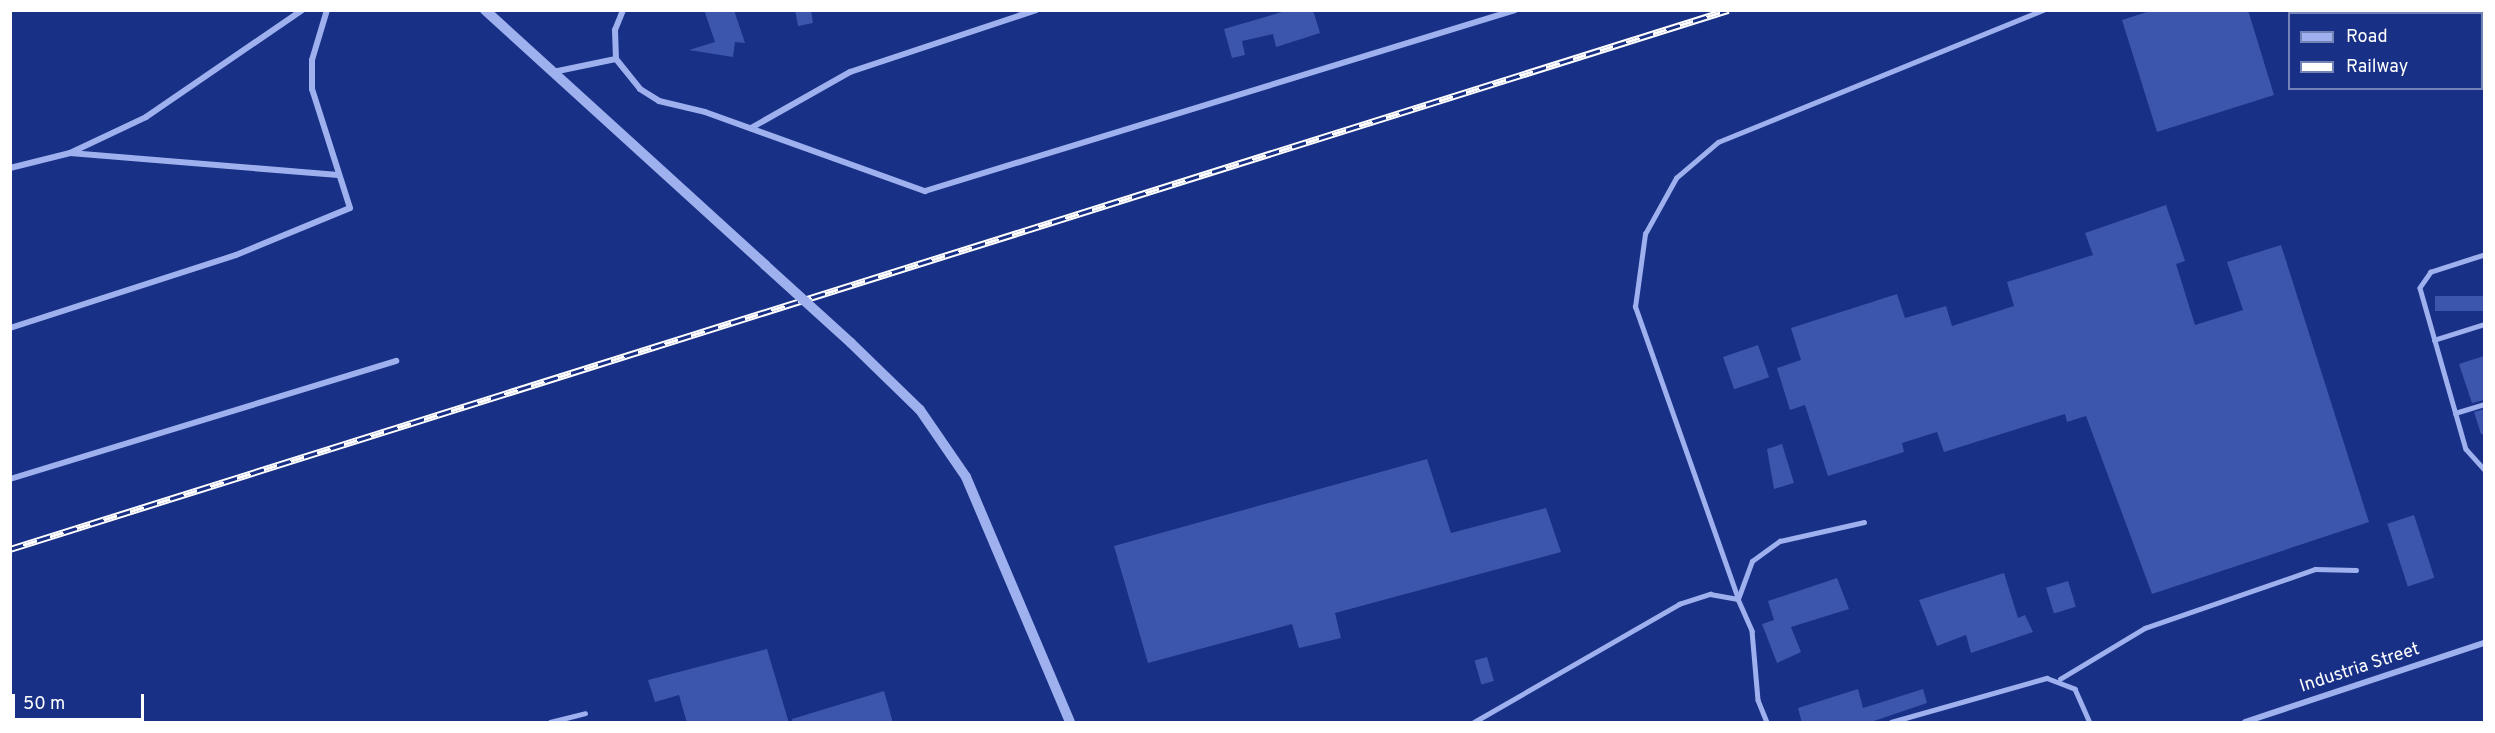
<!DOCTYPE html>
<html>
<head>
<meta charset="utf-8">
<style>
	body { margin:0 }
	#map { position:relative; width:2495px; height:733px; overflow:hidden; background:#183086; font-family:Overpass,sans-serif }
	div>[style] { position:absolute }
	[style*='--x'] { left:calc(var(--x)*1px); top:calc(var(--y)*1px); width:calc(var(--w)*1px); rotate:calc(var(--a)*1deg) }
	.building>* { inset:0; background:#3c56ae; transform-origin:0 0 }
	.service>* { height:4.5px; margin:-2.25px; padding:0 2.25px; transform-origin:2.25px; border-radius:2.25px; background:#9eb0ed }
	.minor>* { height:6px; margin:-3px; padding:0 3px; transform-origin:3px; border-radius:3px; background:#9eb0ed }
	.tertiary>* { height:10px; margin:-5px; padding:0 5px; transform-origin:5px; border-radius:5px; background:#9eb0ed }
	.rail>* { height:7px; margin-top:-3.5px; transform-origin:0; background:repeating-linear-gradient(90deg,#183086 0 14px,#fff 0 28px); box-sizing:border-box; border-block:2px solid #fff }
	.tertiary-bridge>* { height:10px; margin:-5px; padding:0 5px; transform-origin:5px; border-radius:5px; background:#9eb0ed }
	span { translate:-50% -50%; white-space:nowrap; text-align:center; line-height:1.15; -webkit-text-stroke:5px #183086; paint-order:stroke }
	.street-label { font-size:18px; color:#fff }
	.frame { position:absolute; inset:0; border:12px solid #fff; pointer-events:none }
	.legend { position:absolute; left:2288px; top:12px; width:195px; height:78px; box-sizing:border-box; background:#183086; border:2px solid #7483b6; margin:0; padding:8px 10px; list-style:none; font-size:18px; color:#fff }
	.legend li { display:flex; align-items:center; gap:12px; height:30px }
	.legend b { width:30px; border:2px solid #7483b6 }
	.scale { position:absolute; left:12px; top:694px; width:132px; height:27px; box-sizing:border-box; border:3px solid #fff; border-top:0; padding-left:8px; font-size:18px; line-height:21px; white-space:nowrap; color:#fff; -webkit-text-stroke:4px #183086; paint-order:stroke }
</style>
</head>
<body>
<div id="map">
	<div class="building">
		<i style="clip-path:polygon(704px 10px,734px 10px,745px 43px,735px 42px,733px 57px,689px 50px,715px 42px)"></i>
		<i style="clip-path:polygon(795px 10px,811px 10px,813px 23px,798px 26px)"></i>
		<i style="clip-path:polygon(1289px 10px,1313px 10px,1320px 33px,1276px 47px,1273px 34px,1242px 41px,1245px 55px,1232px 58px,1224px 29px)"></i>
		<i style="clip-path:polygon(2153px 10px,2248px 10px,2274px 95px,2157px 132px,2122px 20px)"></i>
		<i style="clip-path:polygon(2166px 205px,2185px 261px,2176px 264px,2195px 325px,2243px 310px,2227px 262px,2281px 245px,2369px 522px,2152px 594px,2086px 416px,2067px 422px,2065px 414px,1944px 452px,1937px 432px,1902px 443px,1904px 452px,1828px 476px,1805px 405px,1790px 410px,1777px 368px,1801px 360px,1791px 328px,1897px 294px,1905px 318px,1946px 306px,1952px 326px,2014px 306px,2007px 282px,2093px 255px,2085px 233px)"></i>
		<i style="left:2484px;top:296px;width:15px;height:49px;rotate:90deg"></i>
		<i style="left:1758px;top:345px;width:34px;height:37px;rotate:71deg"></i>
		<i style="clip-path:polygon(2484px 356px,2484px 400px,2472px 403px,2459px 364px)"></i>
		<i style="clip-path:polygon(2484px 409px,2484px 434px,2481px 434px,2474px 412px)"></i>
		<i style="clip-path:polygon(1782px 444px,1794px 483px,1774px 489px,1767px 449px)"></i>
		<i style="clip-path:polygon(1427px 459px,1451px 533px,1546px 508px,1561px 552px,1335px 613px,1341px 638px,1299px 648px,1292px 624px,1148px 663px,1114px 546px)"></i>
		<i style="left:2414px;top:515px;width:66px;height:28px;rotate:72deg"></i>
		<i style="clip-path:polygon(2004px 573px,2018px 618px,2025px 615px,2033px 632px,1971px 653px,1966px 635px,1937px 646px,1919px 600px)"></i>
		<i style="clip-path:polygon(1837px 578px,1849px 609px,1791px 627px,1801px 652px,1777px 663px,1762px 624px,1774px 620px,1768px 601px)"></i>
		<i style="left:2068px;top:581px;width:27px;height:23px;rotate:73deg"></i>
		<i style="clip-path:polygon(767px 649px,789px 723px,687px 723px,679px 695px,655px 702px,648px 680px)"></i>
		<i style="left:1487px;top:657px;width:25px;height:13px;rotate:74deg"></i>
		<i style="clip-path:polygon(1858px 689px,1863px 708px,1923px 689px,1927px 703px,1868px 723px,1802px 723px,1798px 708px)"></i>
		<i style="clip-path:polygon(884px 691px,893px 723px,793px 723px,792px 719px)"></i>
	</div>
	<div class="service">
		<i style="--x:2484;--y:255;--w:56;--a:162.2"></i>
		<i style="--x:2431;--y:272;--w:19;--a:125"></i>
		<i style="--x:2420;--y:288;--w:167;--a:74.1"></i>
		<i style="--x:2466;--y:449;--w:27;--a:48"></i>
		<i style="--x:2434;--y:340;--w:52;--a:-17.7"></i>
		<i style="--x:2455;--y:413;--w:30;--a:-17"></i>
		<i style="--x:1738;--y:599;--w:310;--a:-109.4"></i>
		<i style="--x:1635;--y:307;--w:74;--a:-82.2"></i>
		<i style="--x:1645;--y:234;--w:64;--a:-61"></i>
		<i style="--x:1676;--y:178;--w:55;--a:-40.6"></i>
		<i style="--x:1718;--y:142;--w:351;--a:-22.1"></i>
		<i style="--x:1738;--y:599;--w:40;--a:-69.8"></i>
		<i style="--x:1752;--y:561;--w:34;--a:-36"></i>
		<i style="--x:1780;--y:541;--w:86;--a:-12.7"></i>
		<i style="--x:2060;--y:679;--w:99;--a:-31"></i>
		<i style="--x:2145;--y:628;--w:180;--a:-19.1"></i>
		<i style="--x:2315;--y:569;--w:41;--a:1.4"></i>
		<i style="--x:550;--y:722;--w:36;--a:-14"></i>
		<i style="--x:1474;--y:722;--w:237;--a:-29.9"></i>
		<i style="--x:1679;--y:604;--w:33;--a:-18"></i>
		<i style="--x:1710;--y:594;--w:28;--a:10"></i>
		<i style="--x:1738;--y:599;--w:35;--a:66"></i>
		<i style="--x:1752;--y:631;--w:69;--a:85"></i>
		<i style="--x:1758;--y:700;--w:24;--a:68"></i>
		<i style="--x:1891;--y:722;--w:162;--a:-15.8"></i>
		<i style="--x:2047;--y:678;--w:30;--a:21"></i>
		<i style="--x:2075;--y:689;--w:36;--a:66"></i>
	</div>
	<div class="minor">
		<i style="--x:616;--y:59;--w:29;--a:-92"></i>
		<i style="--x:615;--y:30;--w:22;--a:-68"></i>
		<i style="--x:553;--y:72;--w:64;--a:-11.7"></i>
		<i style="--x:616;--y:59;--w:38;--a:51"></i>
		<i style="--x:640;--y:89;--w:22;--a:32"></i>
		<i style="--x:659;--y:101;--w:47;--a:13.4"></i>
		<i style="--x:705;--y:112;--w:234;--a:19.8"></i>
		<i style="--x:925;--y:191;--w:617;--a:-17.05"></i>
		<i style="--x:751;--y:128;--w:114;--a:-29.5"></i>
		<i style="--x:850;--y:72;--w:196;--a:-18.4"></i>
		<i style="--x:70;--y:153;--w:269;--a:4.7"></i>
		<i style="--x:10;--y:168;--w:62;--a:-14"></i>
		<i style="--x:70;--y:153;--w:84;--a:-25.3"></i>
		<i style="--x:146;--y:117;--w:189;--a:-34.4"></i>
		<i style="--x:10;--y:328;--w:237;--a:-17.9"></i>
		<i style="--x:236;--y:255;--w:123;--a:-22.4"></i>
		<i style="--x:350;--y:208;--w:125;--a:-107.7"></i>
		<i style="--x:312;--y:89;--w:29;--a:-90"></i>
		<i style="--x:312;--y:60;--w:52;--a:-73.3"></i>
		<i style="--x:10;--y:479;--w:404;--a:-17"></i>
		<i style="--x:2245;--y:722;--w:252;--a:-18.3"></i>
	</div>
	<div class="tertiary">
		<i style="--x:485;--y:10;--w:379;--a:42.3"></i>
		<i style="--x:851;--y:343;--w:96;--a:44.2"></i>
		<i style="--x:920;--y:410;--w:81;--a:55.5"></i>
		<i style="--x:966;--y:477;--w:266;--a:67"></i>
	</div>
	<div class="rail">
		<i style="--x:10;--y:549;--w:1801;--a:-17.42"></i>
	</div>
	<div class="tertiary-bridge">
		<i style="--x:765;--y:265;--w:116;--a:42.2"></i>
	</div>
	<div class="street-label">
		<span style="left:2360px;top:669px;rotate:-18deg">Industria Street</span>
	</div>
	<div class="frame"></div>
	<ul class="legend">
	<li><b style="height:8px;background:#9eb0ed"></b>Road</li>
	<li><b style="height:8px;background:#fff"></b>Railway</li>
	</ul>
	<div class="scale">50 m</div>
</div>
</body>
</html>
